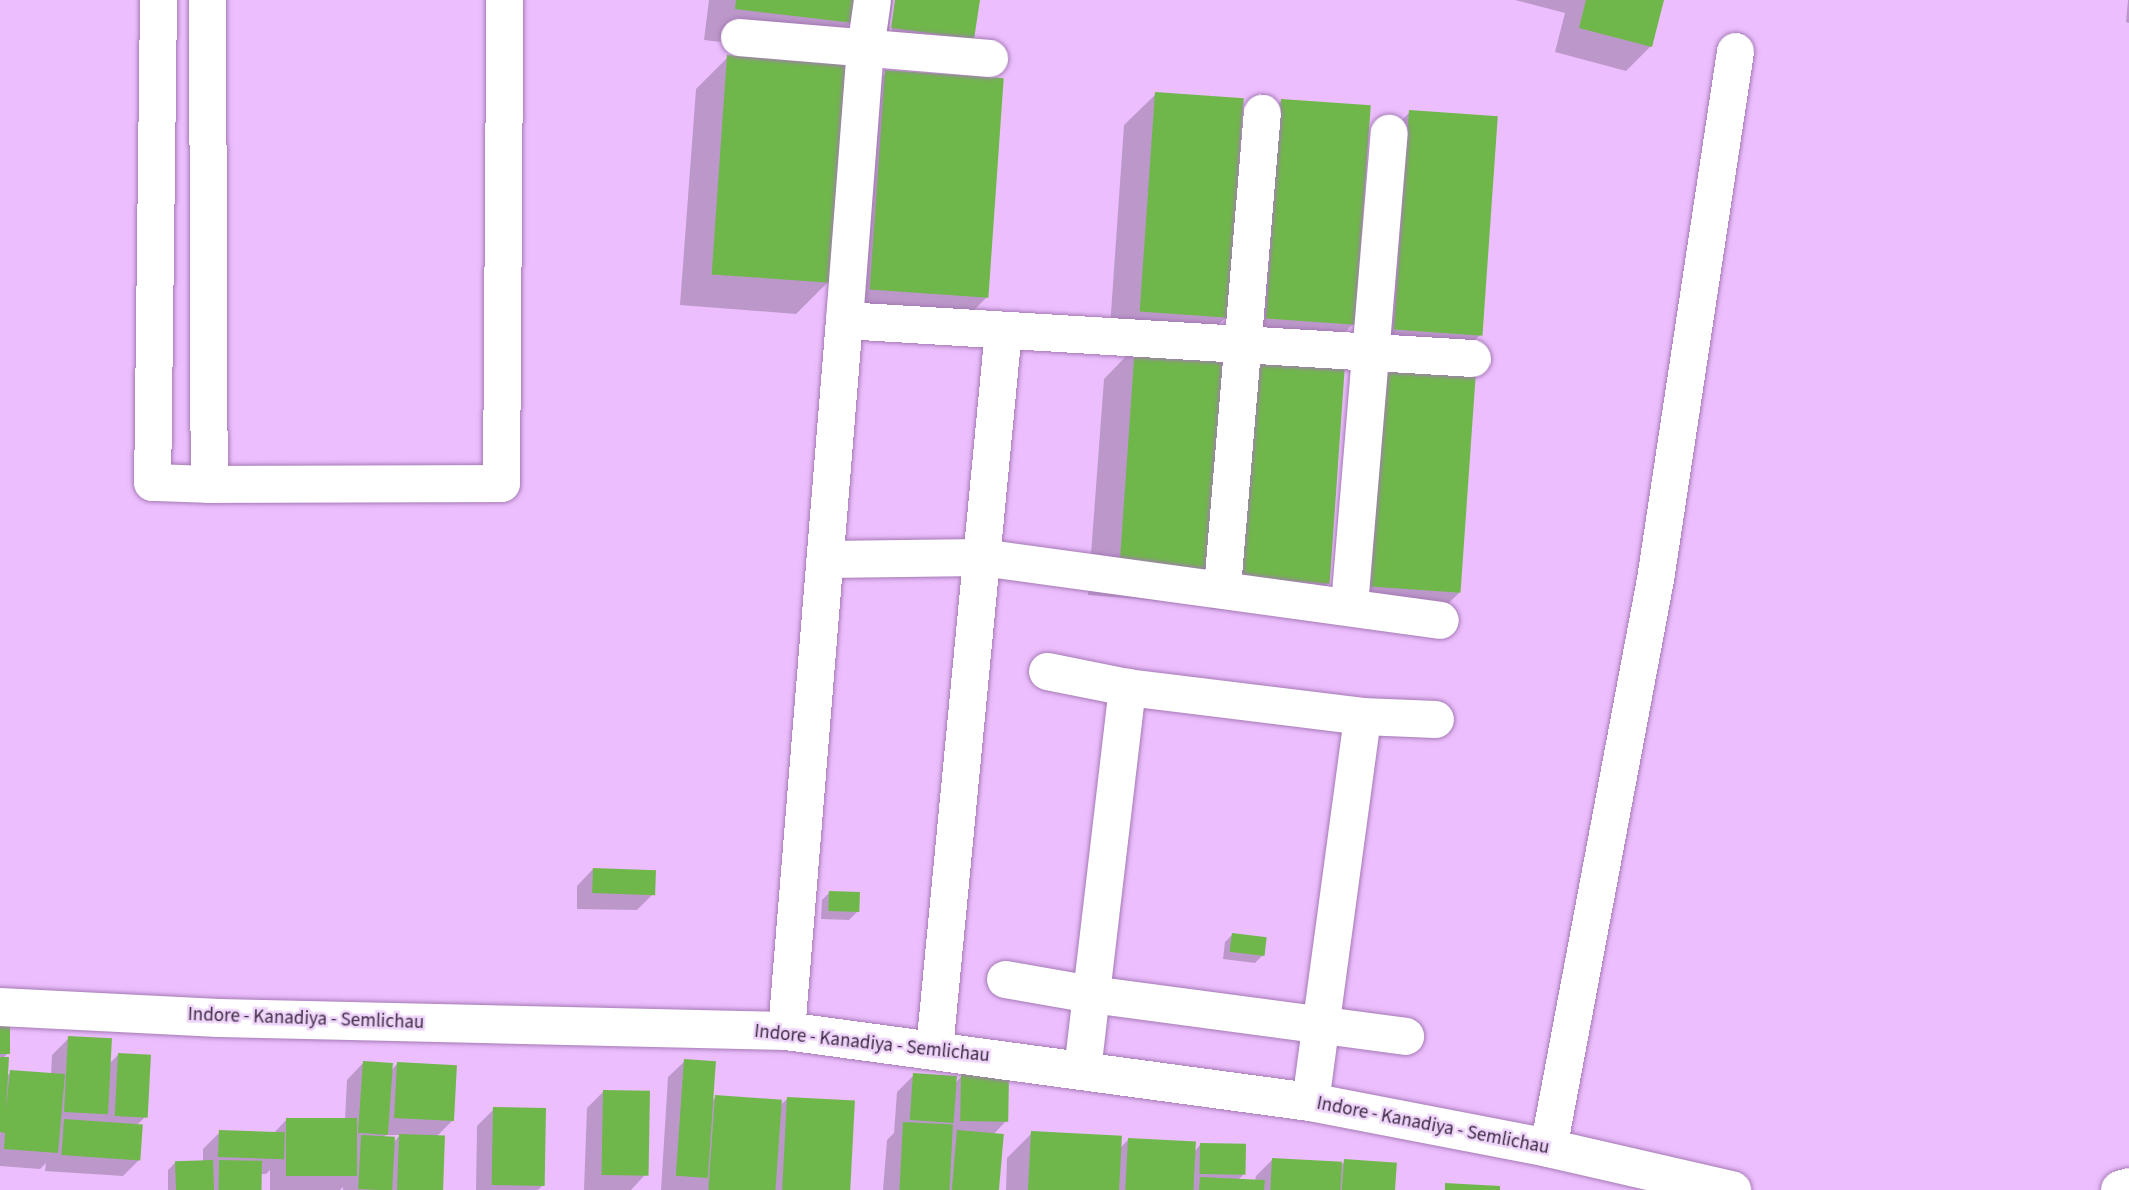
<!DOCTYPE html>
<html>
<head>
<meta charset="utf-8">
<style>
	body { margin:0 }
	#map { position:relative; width:2129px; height:1190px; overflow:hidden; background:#ecbefd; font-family:"Source Sans 3",sans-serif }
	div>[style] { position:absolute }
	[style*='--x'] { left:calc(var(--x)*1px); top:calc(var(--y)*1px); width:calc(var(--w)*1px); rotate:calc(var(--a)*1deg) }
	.shadow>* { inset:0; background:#0003 }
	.building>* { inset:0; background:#70b74b; transform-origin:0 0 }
	.roads { filter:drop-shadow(0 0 2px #a47ab5) drop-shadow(0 0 2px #a47ab5) }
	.minor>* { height:37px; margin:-18.5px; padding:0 18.5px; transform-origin:18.5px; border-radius:18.5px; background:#fff }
	.secondary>* { height:38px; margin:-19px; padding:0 19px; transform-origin:19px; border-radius:19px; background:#fff }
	span { translate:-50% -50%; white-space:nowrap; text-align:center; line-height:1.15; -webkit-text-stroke:5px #efd4fa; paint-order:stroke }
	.street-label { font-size:19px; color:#3d2b44 }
</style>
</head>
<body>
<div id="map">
	<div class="shadow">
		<i style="clip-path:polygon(709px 0,855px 0,852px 22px,820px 54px,704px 40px)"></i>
		<i style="clip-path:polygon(868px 0,893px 0,888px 37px,891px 37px,896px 0,978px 0,973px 39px,860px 59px)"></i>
		<i style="clip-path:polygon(1515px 0,1663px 0,1651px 46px,1626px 71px,1555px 52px,1565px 13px)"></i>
		<i style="clip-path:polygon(2128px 0,2129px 0,2129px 23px,2126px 22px)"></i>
		<i style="clip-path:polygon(728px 57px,828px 282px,796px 314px,680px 305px,696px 89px)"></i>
		<i style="clip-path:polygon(886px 72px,988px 296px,956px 328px,839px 320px,854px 104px)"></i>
		<i style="clip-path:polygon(1156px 94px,1227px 316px,1196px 348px,1109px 342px,1124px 125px)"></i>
		<i style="clip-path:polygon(1282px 100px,1354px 323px,1322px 355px,1235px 349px,1250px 132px)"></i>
		<i style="clip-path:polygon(1410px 112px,1480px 335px,1448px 367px,1361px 360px,1378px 144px)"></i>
		<i style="clip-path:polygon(1135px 347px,1175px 602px,1088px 595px,1104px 379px)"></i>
		<i style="clip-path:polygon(1387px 370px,1459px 593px,1427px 624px,1341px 618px)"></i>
		<i style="clip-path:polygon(1225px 394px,1329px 583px,1297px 614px,1210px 609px)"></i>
		<i style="clip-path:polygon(593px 869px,653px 894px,637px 910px,577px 909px,577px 886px)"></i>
		<i style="clip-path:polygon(830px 892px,857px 912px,849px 920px,821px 919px,822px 900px)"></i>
		<i style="clip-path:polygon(1233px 934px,1263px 955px,1255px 963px,1223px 959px,1225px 942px)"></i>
		<i style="clip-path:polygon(0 1023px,7px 1054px,2px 1059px,7px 1076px,11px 1072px,51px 1075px,52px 1055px,69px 1038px,109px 1064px,119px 1054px,144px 1118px,137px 1125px,139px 1160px,123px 1176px,45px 1171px,46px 1163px,40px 1169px,0 1166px)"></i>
		<i style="clip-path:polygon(685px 1061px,711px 1102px,716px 1097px,779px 1106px,787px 1099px,846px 1190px,661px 1190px,668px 1077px)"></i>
		<i style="clip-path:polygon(evenodd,363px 1063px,391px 1071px,397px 1064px,453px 1120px,436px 1137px,441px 1190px,343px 1190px,343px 1187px,340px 1190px,270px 1190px,270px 1170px,266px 1174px,260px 1174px,259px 1190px,168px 1190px,168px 1170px,176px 1162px,203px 1162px,203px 1149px,220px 1132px,273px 1134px,287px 1119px,345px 1120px,347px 1080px,363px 1063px,386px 1135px,400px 1135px,393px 1143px,383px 1138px,386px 1135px)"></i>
		<i style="clip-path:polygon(914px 1075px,955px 1083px,962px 1076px,1006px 1121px,993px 1135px,998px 1190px,883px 1190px,887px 1140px,894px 1133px,897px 1092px)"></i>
		<i style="clip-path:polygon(604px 1091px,644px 1176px,631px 1190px,584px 1190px,587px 1108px)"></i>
		<i style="clip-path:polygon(494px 1109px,542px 1186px,538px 1190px,476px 1190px,477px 1126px)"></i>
		<i style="clip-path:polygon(1032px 1133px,1120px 1148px,1129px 1139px,1194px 1152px,1201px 1144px,1243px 1175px,1238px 1180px,1255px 1181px,1256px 1176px,1272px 1160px,1342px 1164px,1345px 1161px,1393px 1190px,1006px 1190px,1007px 1158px)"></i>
	</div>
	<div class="building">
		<i style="clip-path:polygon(736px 0,856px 0,854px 23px,735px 9px)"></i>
		<i style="clip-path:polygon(895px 0,980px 0,974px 39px,891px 28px)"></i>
		<i style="clip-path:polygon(1586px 0,1664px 0,1652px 47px,1579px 28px)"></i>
		<i style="left:727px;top:55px;width:119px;height:220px;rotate:4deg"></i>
		<i style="left:885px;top:70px;width:119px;height:220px;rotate:4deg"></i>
		<i style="left:1155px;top:92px;width:89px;height:220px;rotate:4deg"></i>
		<i style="left:1281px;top:99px;width:90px;height:220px;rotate:4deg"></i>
		<i style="left:1409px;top:110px;width:89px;height:220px;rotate:4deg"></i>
		<i style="left:1135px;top:345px;width:89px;height:220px;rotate:4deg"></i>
		<i style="left:1256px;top:361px;width:89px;height:217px;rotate:4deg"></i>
		<i style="left:1386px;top:368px;width:90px;height:219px;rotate:4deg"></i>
		<i style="left:593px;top:868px;width:63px;height:25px;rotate:2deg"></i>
		<i style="left:829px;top:891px;width:31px;height:20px;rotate:2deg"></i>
		<i style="left:1232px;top:933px;width:35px;height:19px;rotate:7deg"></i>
		<i style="left:0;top:1021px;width:10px;height:33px"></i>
		<i style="left:68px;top:1036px;width:44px;height:76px;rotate:3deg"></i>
		<i style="left:118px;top:1053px;width:33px;height:63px;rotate:3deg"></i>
		<i style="clip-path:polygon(0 1057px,9px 1057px,6px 1110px,10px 1070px,65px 1074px,58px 1153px,4px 1149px,5px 1133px,0 1132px)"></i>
		<i style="left:684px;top:1059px;width:32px;height:117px;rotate:4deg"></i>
		<i style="left:363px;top:1061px;width:30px;height:72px;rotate:4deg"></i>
		<i style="left:397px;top:1062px;width:60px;height:56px;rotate:3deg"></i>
		<i style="left:913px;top:1073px;width:44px;height:47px;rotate:4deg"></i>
		<i style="left:961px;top:1074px;width:48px;height:47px;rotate:1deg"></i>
		<i style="left:603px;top:1090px;width:47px;height:85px;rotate:1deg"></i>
		<i style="left:715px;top:1095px;width:67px;height:95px;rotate:4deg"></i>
		<i style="left:787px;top:1097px;width:68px;height:93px;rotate:3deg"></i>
		<i style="left:493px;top:1107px;width:53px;height:78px;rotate:1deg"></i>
		<i style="left:286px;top:1118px;width:71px;height:58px"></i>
		<i style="left:64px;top:1119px;width:79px;height:36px;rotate:4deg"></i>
		<i style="left:903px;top:1122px;width:50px;height:68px;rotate:3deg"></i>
		<i style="left:219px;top:1130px;width:66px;height:27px;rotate:2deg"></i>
		<i style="left:957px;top:1130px;width:47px;height:60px;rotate:5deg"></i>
		<i style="left:1031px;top:1131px;width:91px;height:59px;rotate:3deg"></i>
		<i style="left:399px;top:1134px;width:46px;height:56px;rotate:2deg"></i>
		<i style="left:361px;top:1135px;width:34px;height:54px;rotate:3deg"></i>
		<i style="left:1128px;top:1138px;width:68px;height:52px;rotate:3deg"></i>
		<i style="left:1200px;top:1143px;width:46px;height:31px;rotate:1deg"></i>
		<i style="left:1272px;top:1158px;width:70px;height:32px;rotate:3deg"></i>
		<i style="left:1344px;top:1159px;width:53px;height:31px;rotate:4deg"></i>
		<i style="left:213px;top:1160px;width:30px;height:38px;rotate:88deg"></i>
		<i style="left:219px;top:1160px;width:43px;height:30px;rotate:1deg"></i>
		<i style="clip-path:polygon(1200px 1177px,1265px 1180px,1264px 1190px,1199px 1190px)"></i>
		<i style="clip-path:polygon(1445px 1183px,1500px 1186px,1500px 1190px,1445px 1190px)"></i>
	</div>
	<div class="roads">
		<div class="minor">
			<i style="--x:158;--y:0;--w:482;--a:90.7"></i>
			<i style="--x:152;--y:482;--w:57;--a:2"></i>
			<i style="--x:207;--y:0;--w:484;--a:89.8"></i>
			<i style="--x:209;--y:484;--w:292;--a:-0.2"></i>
			<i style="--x:501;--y:483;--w:483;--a:-89.6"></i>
			<i style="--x:739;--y:37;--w:251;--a:4.8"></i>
			<i style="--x:844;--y:320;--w:272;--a:-85.6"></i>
			<i style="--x:865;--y:49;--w:49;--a:-81.9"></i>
			<i style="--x:825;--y:559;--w:156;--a:-0.7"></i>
			<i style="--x:981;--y:557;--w:463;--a:7.8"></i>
			<i style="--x:1222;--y:587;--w:476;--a:-85.2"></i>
			<i style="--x:1349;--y:605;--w:474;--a:-85.2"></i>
			<i style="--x:1047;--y:671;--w:82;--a:11.3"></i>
			<i style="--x:1127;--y:687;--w:237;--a:7"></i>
			<i style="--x:1362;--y:716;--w:73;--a:2.4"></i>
			<i style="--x:1005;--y:979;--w:87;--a:9.9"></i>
			<i style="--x:1091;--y:994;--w:317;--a:7.6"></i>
			<i style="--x:786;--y:1031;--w:713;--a:-85.34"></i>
			<i style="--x:844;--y:320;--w:629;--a:3.46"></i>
			<i style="--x:934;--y:1049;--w:722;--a:-84.52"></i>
			<i style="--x:1082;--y:1070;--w:386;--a:-83.3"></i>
			<i style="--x:1310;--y:1102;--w:389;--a:-82.3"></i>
			<i style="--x:1548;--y:1148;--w:579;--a:-79.35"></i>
			<i style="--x:1655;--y:579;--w:534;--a:-81.38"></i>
		</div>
		<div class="secondary">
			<i style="--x:0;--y:1007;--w:219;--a:2.9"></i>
			<i style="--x:219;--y:1018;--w:567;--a:1.31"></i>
			<i style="--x:786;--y:1031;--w:529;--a:7.72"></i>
			<i style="--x:1310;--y:1102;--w:242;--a:10.9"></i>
			<i style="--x:1548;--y:1148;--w:189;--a:12.9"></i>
			<i style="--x:2120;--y:1190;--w:9;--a:-18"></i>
		</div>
	</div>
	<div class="street-label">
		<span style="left:306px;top:1019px;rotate:2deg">Indore - Kanadiya - Semlichau</span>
		<span style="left:872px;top:1044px;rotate:6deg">Indore - Kanadiya - Semlichau</span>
		<span style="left:1433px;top:1126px;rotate:11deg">Indore - Kanadiya - Semlichau</span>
	</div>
</div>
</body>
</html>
